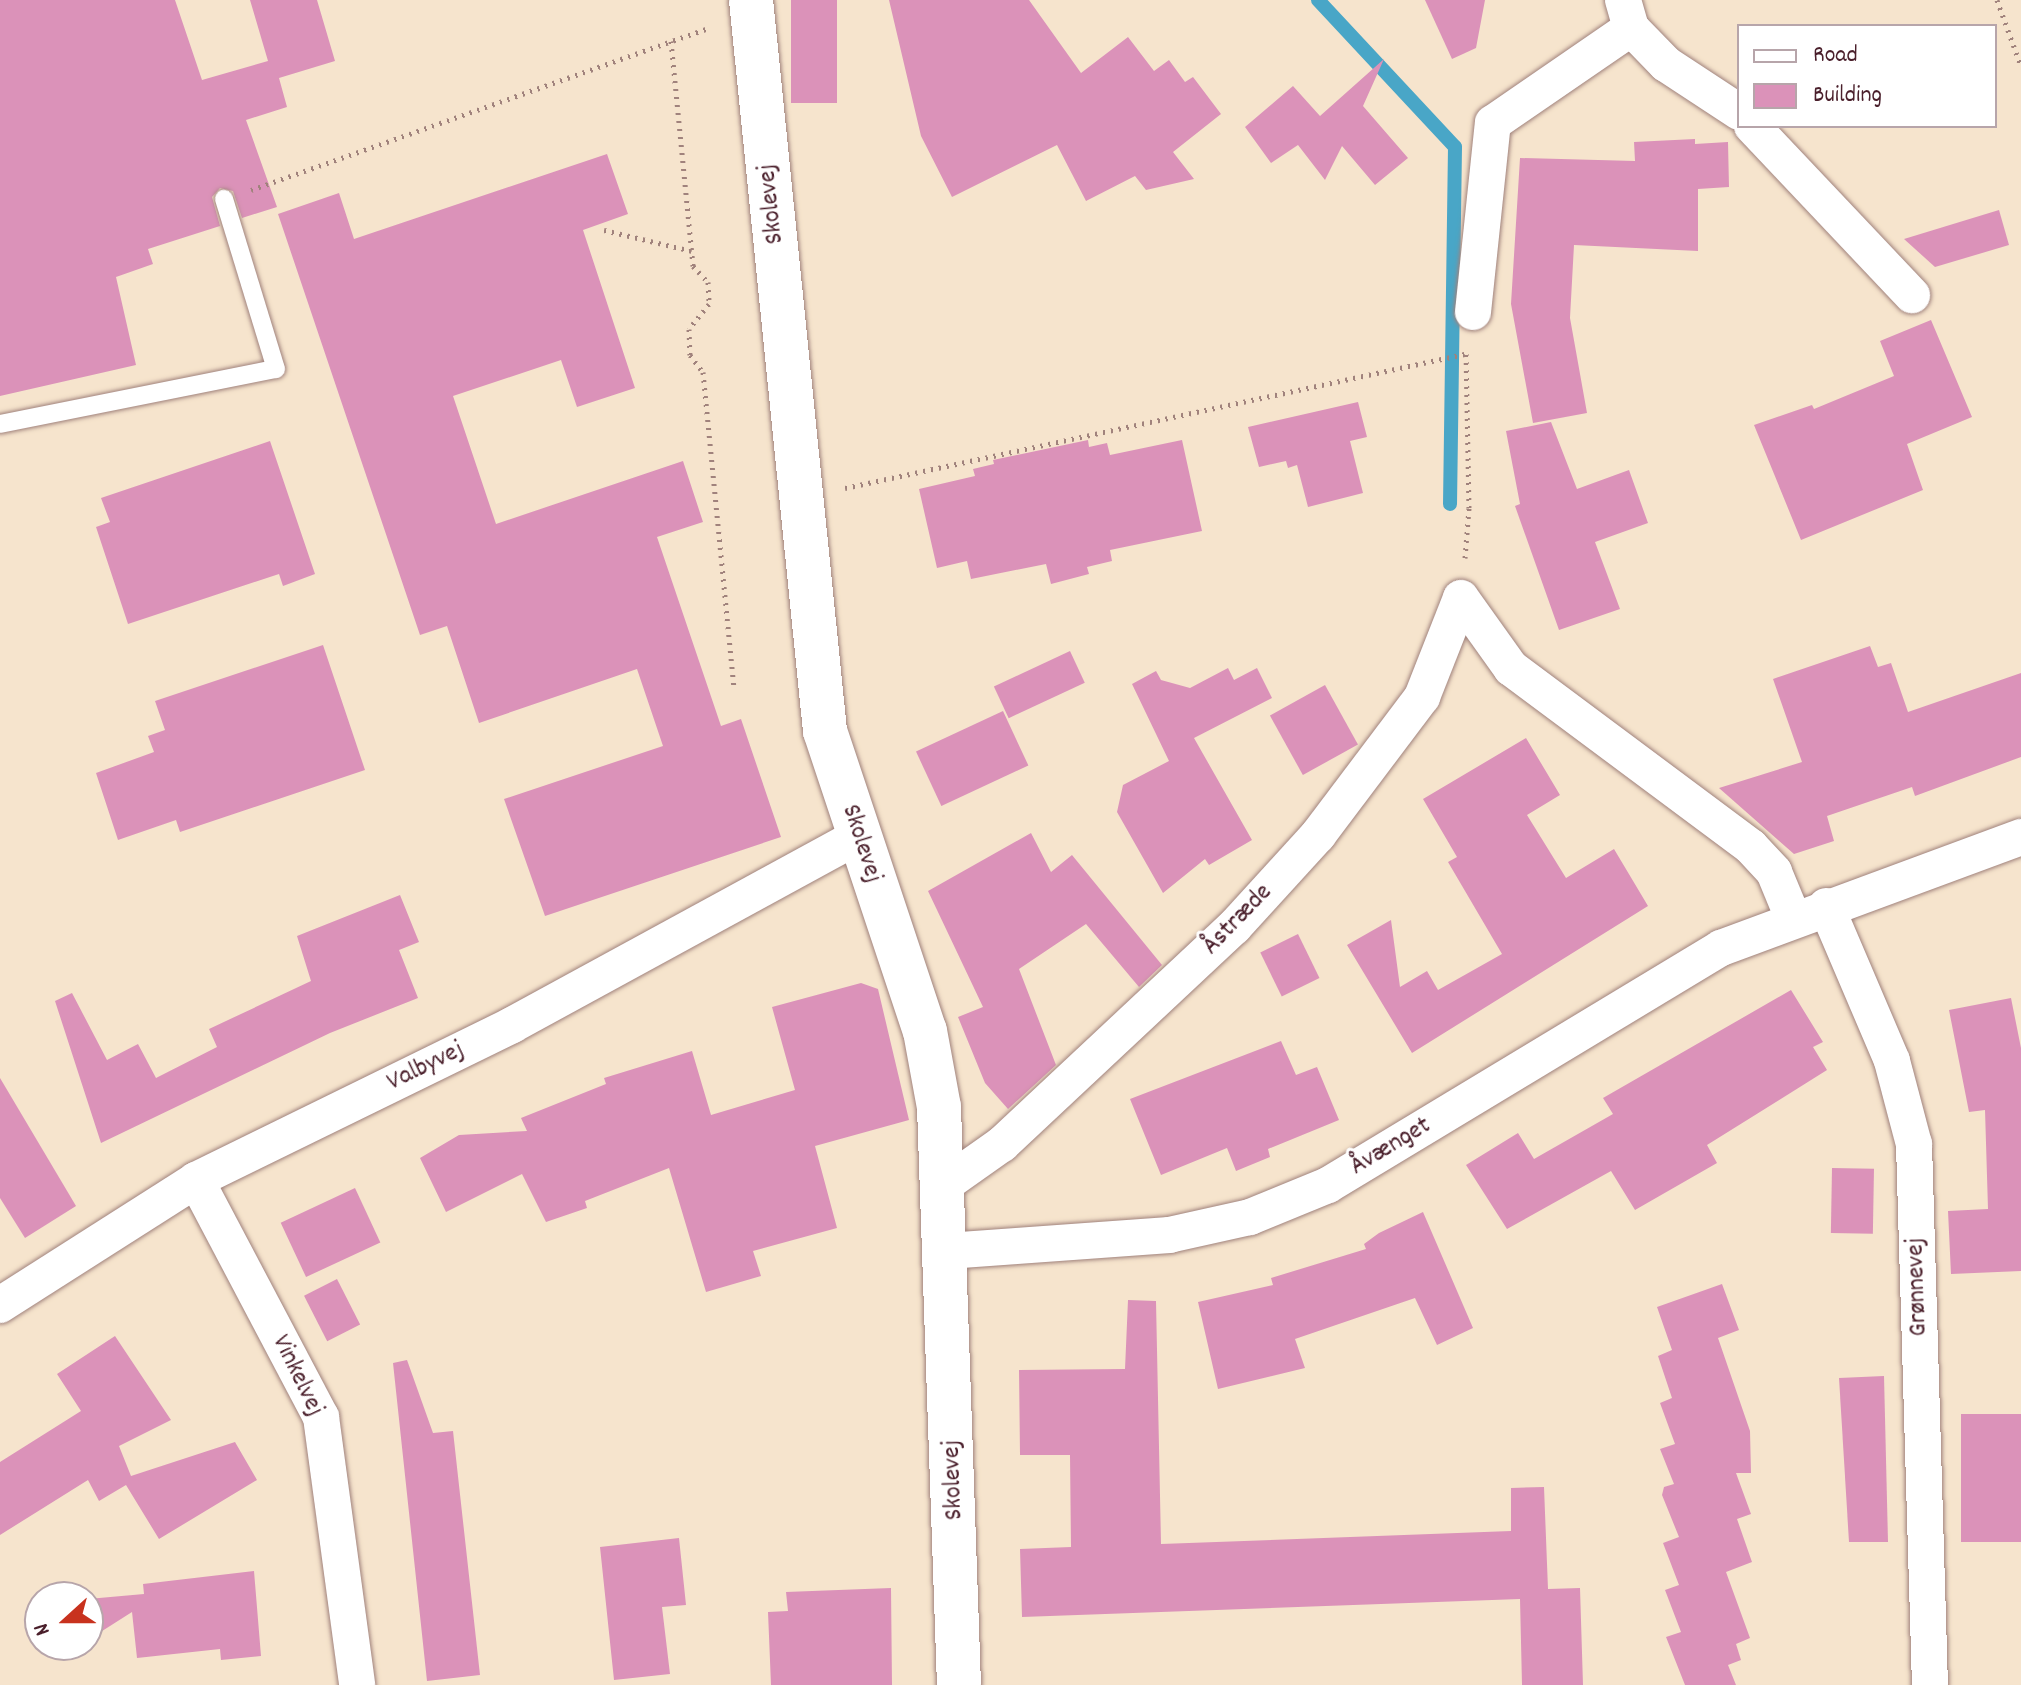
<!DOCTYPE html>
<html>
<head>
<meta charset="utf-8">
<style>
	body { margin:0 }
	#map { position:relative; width:2021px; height:1685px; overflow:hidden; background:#f6e4cd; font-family:Dekko,sans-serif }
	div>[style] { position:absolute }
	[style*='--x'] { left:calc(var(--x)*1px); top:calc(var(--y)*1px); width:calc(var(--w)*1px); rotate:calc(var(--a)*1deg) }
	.stream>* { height:14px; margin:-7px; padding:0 7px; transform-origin:7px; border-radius:7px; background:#49a6c7 }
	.building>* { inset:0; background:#db92b9; transform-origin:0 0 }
	.path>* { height:5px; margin-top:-2.5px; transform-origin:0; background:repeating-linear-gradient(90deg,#a0827c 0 2px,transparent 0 8px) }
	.roads { filter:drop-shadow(0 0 2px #a0827c) drop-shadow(0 0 2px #a0827c) }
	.service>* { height:18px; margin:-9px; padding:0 9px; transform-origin:9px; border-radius:9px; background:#fff }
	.minor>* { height:36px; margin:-18px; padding:0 18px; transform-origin:18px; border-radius:18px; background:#fff }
	.tertiary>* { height:44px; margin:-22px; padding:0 22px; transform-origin:22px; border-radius:22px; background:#fff }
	span { translate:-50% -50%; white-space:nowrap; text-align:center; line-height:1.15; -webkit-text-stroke:6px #fff; paint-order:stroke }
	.street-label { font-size:26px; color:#4a1f2b }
	.legend { position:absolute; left:1737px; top:24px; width:260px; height:104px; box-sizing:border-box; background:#fff; border:2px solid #b7a5aa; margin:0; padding:10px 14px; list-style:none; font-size:24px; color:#4a1f2b }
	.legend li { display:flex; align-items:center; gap:16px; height:40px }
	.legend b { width:40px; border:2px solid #b7a5aa }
	.north { position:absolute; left:24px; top:1581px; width:80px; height:80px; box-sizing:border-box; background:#fff; border:2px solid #b7a5aa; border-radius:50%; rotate:249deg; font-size:22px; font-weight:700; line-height:32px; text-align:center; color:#4a1f2b }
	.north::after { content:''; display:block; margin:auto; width:28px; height:36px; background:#c8321e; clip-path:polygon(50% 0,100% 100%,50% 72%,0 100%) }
</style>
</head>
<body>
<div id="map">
	<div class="stream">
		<i style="--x:1318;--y:0;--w:201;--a:47"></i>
		<i style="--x:1455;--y:147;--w:357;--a:90.8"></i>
	</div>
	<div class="building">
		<i style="clip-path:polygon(0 0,175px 0,202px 80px,268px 61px,250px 0,317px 0,335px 61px,279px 78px,287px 107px,246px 120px,277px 207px,242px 218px,233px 191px,220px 188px,212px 197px,220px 226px,148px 249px,153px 264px,116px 277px,136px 365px,0 396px)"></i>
		<i style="left:791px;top:0;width:46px;height:103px"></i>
		<i style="clip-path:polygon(889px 0,1029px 0,1081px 73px,1128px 37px,1154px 71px,1169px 60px,1185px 82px,1193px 77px,1221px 114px,1173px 152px,1194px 179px,1146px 190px,1135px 176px,1086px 201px,1057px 145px,952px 197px,921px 136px)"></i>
		<i style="clip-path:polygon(1425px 0,1485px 0,1476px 48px,1452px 59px)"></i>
		<i style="clip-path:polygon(1384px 59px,1363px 106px,1408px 158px,1375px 185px,1342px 146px,1325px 180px,1298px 145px,1271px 163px,1245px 127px,1293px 86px,1320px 116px)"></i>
		<i style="clip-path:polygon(1695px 139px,1695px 144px,1728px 142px,1729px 187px,1698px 189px,1698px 251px,1574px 245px,1570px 318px,1587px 413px,1533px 423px,1511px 304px,1520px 158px,1635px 161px,1634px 142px)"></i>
		<i style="clip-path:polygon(607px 154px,628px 214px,583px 230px,635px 388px,577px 407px,561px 360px,453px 396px,496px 524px,683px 461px,703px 522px,657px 537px,721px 726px,741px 719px,781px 837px,545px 916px,504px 799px,663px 746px,637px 669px,479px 723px,447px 626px,420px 635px,278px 214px,339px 193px,354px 239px)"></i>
		<i style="clip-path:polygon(1999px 210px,2009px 245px,1935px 267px,1904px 239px)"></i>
		<i style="clip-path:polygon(1931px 320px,1972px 417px,1907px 444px,1923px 490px,1801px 540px,1754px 425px,1812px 405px,1814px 409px,1894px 376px,1880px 341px)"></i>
		<i style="clip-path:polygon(1358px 402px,1367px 437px,1350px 441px,1363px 493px,1308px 507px,1297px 465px,1288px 468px,1286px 461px,1259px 467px,1248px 427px)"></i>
		<i style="clip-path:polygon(1551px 422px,1577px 489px,1629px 470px,1648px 523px,1595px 542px,1620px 609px,1559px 630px,1515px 506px,1520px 504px,1506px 431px)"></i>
		<i style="clip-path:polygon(1088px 440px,1089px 447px,1107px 443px,1110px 455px,1182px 440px,1202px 531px,1110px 550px,1112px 561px,1087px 567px,1089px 574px,1051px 584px,1046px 564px,971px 579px,967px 561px,937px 568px,919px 489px,975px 476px,973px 469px,994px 464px,993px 460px)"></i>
		<i style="clip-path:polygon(270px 441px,315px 574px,283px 586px,279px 574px,128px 624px,96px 527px,110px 522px,101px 498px)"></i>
		<i style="clip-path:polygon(323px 645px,365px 770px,180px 832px,176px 820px,118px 840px,96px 773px,154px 752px,148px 736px,165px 730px,155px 701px)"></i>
		<i style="clip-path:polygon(1870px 646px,1878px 667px,1891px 663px,1908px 712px,2021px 673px,2021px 757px,1915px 796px,1912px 787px,1827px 816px,1834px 841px,1794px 854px,1719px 788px,1802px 762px,1773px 679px)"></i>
		<i style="left:1070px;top:651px;width:35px;height:84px;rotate:65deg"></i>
		<i style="clip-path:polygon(1228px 668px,1234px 680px,1257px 668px,1272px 698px,1194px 738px,1252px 840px,1209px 865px,1205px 859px,1163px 893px,1117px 812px,1123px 785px,1169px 761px,1132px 684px,1156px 671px,1161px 680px,1190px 688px)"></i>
		<i style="left:1325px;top:685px;width:68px;height:63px;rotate:61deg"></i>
		<i style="left:1003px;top:711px;width:60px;height:96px;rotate:65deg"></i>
		<i style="clip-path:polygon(1526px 738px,1560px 795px,1527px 815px,1566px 878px,1614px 849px,1648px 906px,1412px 1053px,1347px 945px,1391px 920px,1400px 987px,1427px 971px,1438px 990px,1502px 954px,1448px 862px,1457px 857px,1423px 799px)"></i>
		<i style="clip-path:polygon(1031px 833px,1051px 872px,1072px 855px,1162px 965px,1139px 987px,1086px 924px,1019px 969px,1056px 1065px,1008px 1109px,985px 1083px,958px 1017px,983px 1007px,928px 891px)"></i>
		<i style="clip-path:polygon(400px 895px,419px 942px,399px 950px,418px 998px,330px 1033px,101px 1143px,55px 1001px,72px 993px,107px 1060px,138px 1044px,156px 1078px,217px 1047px,209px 1029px,311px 981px,297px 936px)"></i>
		<i style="left:1298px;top:934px;width:49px;height:42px;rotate:64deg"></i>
		<i style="clip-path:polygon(861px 983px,878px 989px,909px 1120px,815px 1146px,837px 1228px,753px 1251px,761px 1276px,706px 1292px,669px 1168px,585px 1201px,587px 1208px,546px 1222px,522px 1174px,446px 1212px,420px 1158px,459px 1135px,527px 1131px,521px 1118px,606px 1084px,604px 1078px,692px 1051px,711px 1115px,795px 1090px,772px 1007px)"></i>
		<i style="clip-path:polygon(1791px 990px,1823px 1042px,1813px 1047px,1827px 1070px,1707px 1145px,1717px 1163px,1635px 1210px,1611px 1171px,1507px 1229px,1466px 1165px,1518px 1133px,1534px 1159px,1613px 1114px,1603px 1098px)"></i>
		<i style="clip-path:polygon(2011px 998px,2021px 1048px,2021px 1271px,1951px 1274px,1948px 1211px,1988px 1209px,1985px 1110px,1969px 1112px,1949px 1010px)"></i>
		<i style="clip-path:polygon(1281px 1041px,1296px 1075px,1317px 1067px,1339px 1120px,1268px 1149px,1270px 1157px,1236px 1171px,1227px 1148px,1161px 1175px,1130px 1099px)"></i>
		<i style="clip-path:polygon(0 1078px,76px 1206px,25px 1238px,0 1198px)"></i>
		<i style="left:1832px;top:1168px;width:42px;height:65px;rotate:1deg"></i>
		<i style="left:355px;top:1188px;width:60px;height:82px;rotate:65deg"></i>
		<i style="clip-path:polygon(1423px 1212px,1473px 1328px,1437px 1345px,1415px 1298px,1295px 1339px,1305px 1368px,1218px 1389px,1198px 1302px,1273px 1285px,1271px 1278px,1366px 1249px,1364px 1244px,1379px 1233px)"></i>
		<i style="left:337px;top:1279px;width:51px;height:37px;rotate:63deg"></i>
		<i style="clip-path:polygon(1722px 1284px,1739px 1330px,1718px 1338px,1750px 1431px,1751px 1473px,1736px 1473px,1751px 1514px,1737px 1519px,1752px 1562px,1726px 1572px,1750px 1638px,1736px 1644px,1741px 1660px,1728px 1665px,1736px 1685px,1685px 1685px,1666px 1637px,1681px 1632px,1665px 1590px,1679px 1585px,1663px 1543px,1679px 1537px,1662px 1495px,1664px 1487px,1674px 1484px,1660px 1449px,1675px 1444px,1660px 1403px,1672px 1398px,1658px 1356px,1672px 1350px,1657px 1307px)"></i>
		<i style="clip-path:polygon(1128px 1300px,1156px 1301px,1161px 1544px,1511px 1531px,1511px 1488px,1544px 1487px,1548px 1589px,1580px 1588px,1583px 1685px,1522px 1685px,1520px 1599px,1022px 1617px,1020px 1549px,1071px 1547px,1070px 1455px,1020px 1455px,1019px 1370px,1125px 1369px)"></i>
		<i style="clip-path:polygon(115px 1336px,171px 1420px,119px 1446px,131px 1476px,235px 1442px,257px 1480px,159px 1539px,126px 1485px,99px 1501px,88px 1480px,0 1535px,0 1462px,81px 1411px,57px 1374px)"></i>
		<i style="clip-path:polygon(407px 1360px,433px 1433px,453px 1431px,480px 1675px,427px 1681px,393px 1363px)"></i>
		<i style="clip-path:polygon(1884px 1376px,1888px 1542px,1849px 1542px,1839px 1378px)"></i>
		<i style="left:2021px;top:1414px;width:128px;height:60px;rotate:90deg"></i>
		<i style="clip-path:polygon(679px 1538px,686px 1605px,662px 1607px,670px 1674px,614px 1680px,600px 1547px)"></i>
		<i style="clip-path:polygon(254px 1571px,261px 1656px,221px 1660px,220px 1649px,137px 1658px,132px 1612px,88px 1640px,88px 1599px,144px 1594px,143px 1584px)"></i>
		<i style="clip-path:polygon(891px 1588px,892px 1685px,771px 1685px,768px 1612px,788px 1611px,786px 1592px)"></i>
	</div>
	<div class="path">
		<i style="--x:1997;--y:0;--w:70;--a:70"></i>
		<i style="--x:671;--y:41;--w:226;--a:84.4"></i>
		<i style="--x:693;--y:266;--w:22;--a:47"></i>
		<i style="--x:708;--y:282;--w:22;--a:87"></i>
		<i style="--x:709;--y:304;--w:32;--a:129"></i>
		<i style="--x:689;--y:329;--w:26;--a:88"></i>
		<i style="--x:690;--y:355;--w:21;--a:53"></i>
		<i style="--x:703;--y:372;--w:319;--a:84.4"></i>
		<i style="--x:251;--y:190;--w:486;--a:-19.5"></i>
		<i style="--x:604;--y:230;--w:90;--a:13.4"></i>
		<i style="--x:845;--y:488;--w:634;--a:-12.2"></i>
		<i style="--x:1465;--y:558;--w:50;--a:-85.4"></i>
		<i style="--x:1469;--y:508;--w:156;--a:-91.1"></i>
	</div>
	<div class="roads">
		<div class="service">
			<i style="--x:0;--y:424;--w:281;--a:-11.3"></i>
			<i style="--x:276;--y:369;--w:178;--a:-107"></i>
		</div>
		<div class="minor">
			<i style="--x:1631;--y:28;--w:50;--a:45.8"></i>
			<i style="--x:1666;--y:64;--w:87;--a:33.3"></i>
			<i style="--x:1752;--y:126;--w:233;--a:46.6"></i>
			<i style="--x:1473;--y:312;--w:190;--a:-84"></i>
			<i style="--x:1493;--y:123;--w:168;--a:-34.5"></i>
			<i style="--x:1631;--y:28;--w:29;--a:-106"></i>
			<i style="--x:1461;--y:598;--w:86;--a:54.5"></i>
			<i style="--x:1511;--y:668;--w:299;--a:36.7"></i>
			<i style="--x:1751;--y:847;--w:34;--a:47"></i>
			<i style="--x:1774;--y:872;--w:50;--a:67.6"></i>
			<i style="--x:1826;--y:906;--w:168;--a:66.9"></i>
			<i style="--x:1892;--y:1061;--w:86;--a:75.2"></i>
			<i style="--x:1914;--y:1144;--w:541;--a:88.31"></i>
			<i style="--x:196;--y:1180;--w:268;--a:62.2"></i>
			<i style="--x:321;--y:1417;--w:270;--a:82.3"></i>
			<i style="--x:944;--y:1185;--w:71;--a:-35.3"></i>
			<i style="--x:1002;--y:1144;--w:318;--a:-43.1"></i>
			<i style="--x:1234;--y:927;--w:125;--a:-47.6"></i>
			<i style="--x:1318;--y:835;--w:173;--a:-53"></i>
			<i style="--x:1422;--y:697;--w:106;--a:-68.5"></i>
			<i style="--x:947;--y:1251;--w:223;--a:-4.1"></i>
			<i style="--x:1169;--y:1235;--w:83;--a:-12.5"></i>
			<i style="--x:1250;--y:1217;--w:84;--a:-22.3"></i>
			<i style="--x:1328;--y:1185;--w:459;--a:-31.1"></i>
			<i style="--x:1721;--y:948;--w:320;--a:-20.3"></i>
			<i style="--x:0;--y:1305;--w:232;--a:-32.5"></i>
			<i style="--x:196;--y:1180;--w:352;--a:-26.1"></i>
			<i style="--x:512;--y:1025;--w:393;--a:-28.6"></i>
		</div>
		<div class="tertiary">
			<i style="--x:751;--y:0;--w:735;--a:84.22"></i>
			<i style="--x:825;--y:731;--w:316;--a:71.6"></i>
			<i style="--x:925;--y:1031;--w:77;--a:79.6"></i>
			<i style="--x:939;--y:1107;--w:578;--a:88.02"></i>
		</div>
	</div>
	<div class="street-label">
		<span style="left:772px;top:204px;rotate:-96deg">Skolevej</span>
		<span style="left:861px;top:844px;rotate:72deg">Skolevej</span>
		<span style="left:1238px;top:920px;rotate:-46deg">Åstræde</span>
		<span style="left:426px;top:1067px;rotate:-26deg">Valbyvej</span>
		<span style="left:1391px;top:1147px;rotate:-31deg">Åvænget</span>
		<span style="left:1918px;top:1287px;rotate:-92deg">Grønnevej</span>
		<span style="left:297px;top:1376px;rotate:64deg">Vinkelvej</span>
		<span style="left:954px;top:1480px;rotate:-92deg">Skolevej</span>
	</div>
	<ul class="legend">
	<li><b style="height:10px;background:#fff"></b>Road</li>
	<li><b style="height:22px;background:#db92b9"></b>Building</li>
	</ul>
	<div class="north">N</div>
</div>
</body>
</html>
